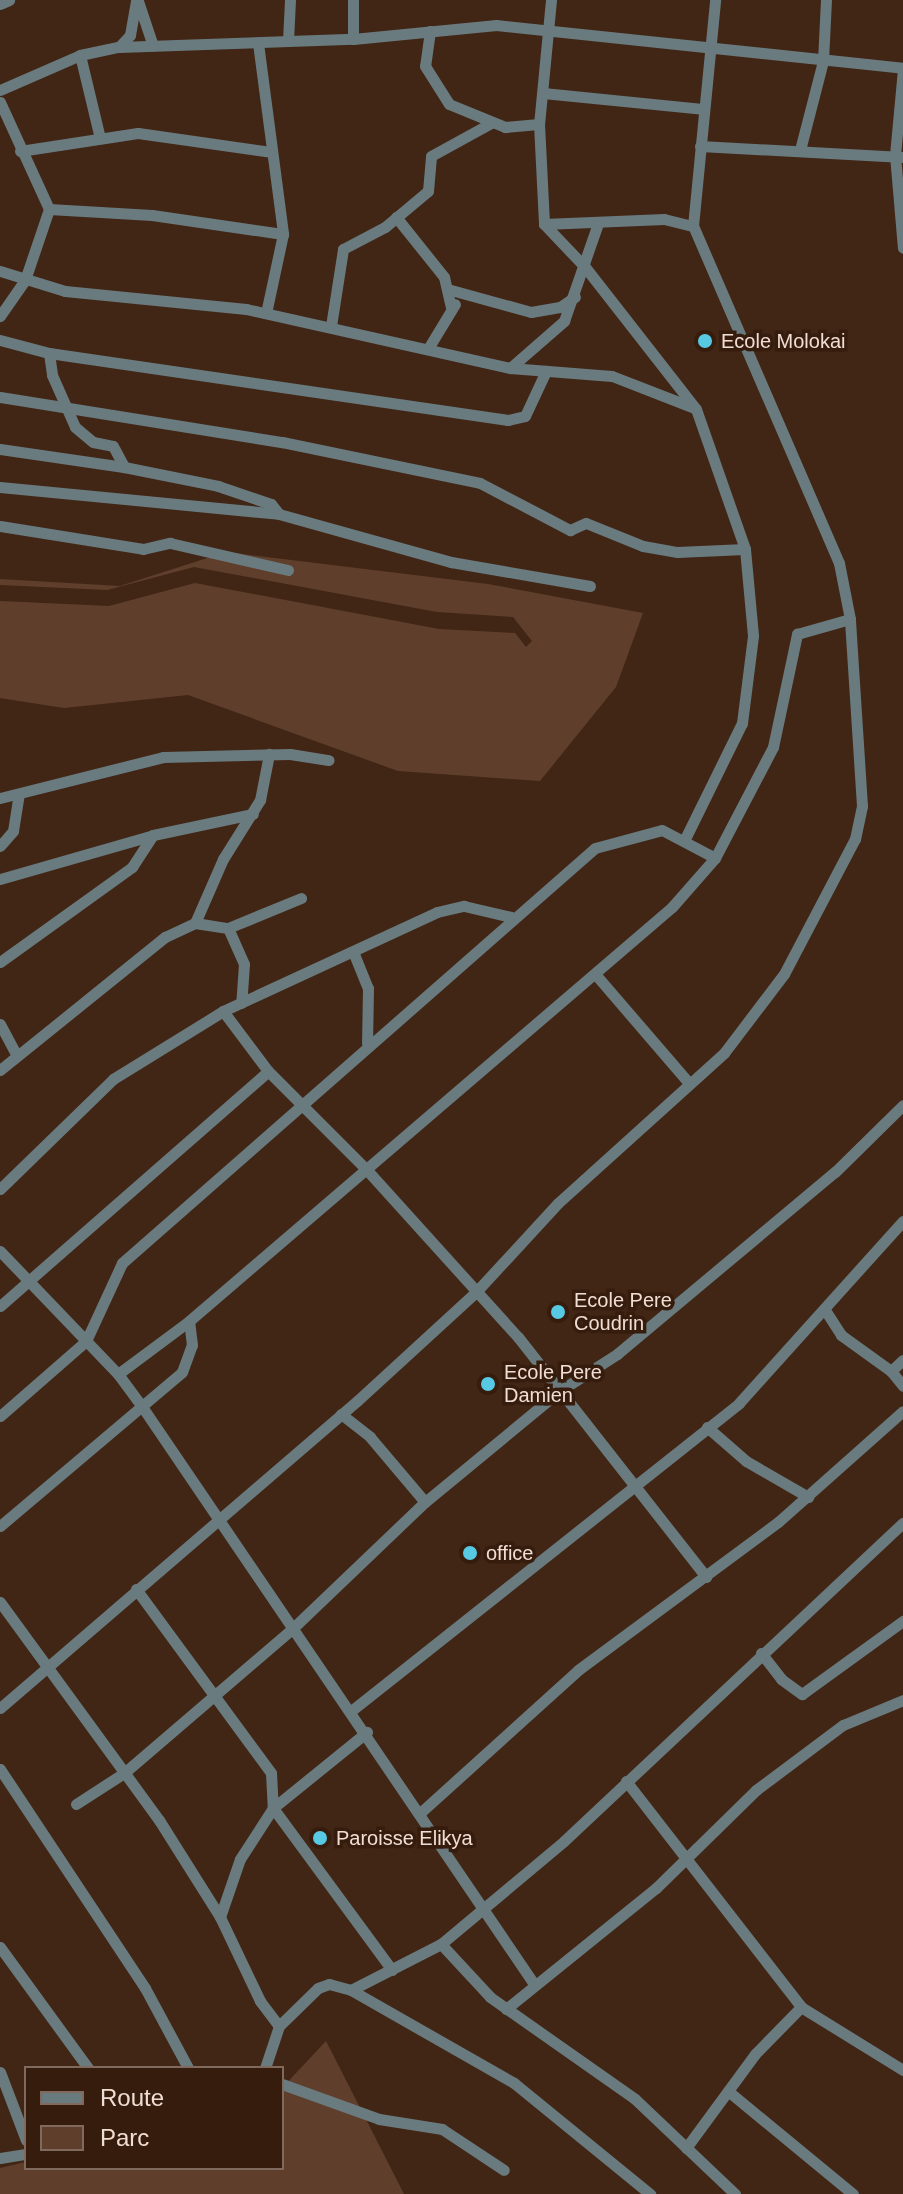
<!DOCTYPE html>
<html>
<head>
<meta charset="utf-8">
<style>
	body { margin:0 }
	#map { position:relative; width:903px; height:2194px; overflow:hidden; background:#412616; font-family:Helvetica,sans-serif }
	div>[style] { position:absolute }
	[style*='--x'] { left:calc(var(--x)*1px); top:calc(var(--y)*1px); width:calc(var(--w)*1px); rotate:calc(var(--a)*1deg) }
	.green>* { inset:0; background:#5f3f2c }
	.minor>* { height:11px; margin:-5.5px; padding:0 5.5px; transform-origin:5.5px; border-radius:5.5px; background:#697b7f }
	.dots>* { width:22px; height:22px; translate:-50% -50%; box-sizing:border-box; border:4px solid #361c0d; border-radius:50% }
	span { translate:-50% -50%; white-space:nowrap; text-align:center; line-height:1.15; -webkit-text-stroke:7px #361c0d; paint-order:stroke }
	.poi-label { font-size:20px; color:#f0ddd4 }
	.left { translate:0 -50%; text-align:left }
	.legend { position:absolute; left:24px; top:2066px; width:260px; height:104px; box-sizing:border-box; background:#361c0d; border:2px solid #80695d; margin:0; padding:10px 14px; list-style:none; font-size:24px; color:#f0ddd4 }
	.legend li { display:flex; align-items:center; gap:16px; height:40px }
	.legend b { width:40px; border:2px solid #80695d }
</style>
</head>
<body>
<div id="map">
	<div class="green">
		<i style="clip-path:polygon(226px 552px,488px 584px,643px 613px,616px 687px,540px 781px,398px 771px,188px 695px,64px 708px,0 698px,0 601px,109px 606px,195px 583px,439px 629px,515px 633px,526px 647px,532px 641px,513px 617px,437px 612px,194px 567px,107px 590px,0 585px,0 579px,120px 586px)"></i>
		<i style="clip-path:polygon(326px 2041px,404px 2194px,0 2194px,0 2168px,26px 2162px,26px 2168px,282px 2168px,282px 2088px)"></i>
	</div>
	<div class="minor">
		<i style="--x:353;--y:0;--w:39;--a:90"></i>
		<i style="--x:551;--y:0;--w:125;--a:95.5"></i>
		<i style="--x:539;--y:124;--w:100;--a:87.1"></i>
		<i style="--x:544;--y:224;--w:59;--a:46.4"></i>
		<i style="--x:585;--y:267;--w:180;--a:52"></i>
		<i style="--x:696;--y:409;--w:148;--a:70.7"></i>
		<i style="--x:745;--y:549;--w:87;--a:84.7"></i>
		<i style="--x:753;--y:636;--w:88;--a:97.2"></i>
		<i style="--x:742;--y:723;--w:131;--a:116.2"></i>
		<i style="--x:138;--y:1;--w:47;--a:71.6"></i>
		<i style="--x:0;--y:4;--w:10;--a:-24"></i>
		<i style="--x:430;--y:31;--w:35;--a:98"></i>
		<i style="--x:425;--y:66;--w:45;--a:57.7"></i>
		<i style="--x:449;--y:104;--w:61;--a:22.3"></i>
		<i style="--x:505;--y:127;--w:34;--a:-5"></i>
		<i style="--x:288;--y:41;--w:41;--a:-87.2"></i>
		<i style="--x:258;--y:43;--w:193;--a:82.5"></i>
		<i style="--x:283;--y:234;--w:81;--a:102.1"></i>
		<i style="--x:119;--y:47;--w:16;--a:-47"></i>
		<i style="--x:130;--y:35;--w:36;--a:-80"></i>
		<i style="--x:80;--y:55;--w:85;--a:76.5"></i>
		<i style="--x:903;--y:69;--w:86;--a:95.3"></i>
		<i style="--x:895;--y:155;--w:93;--a:85.1"></i>
		<i style="--x:0;--y:90;--w:87;--a:-23.6"></i>
		<i style="--x:80;--y:55;--w:40;--a:-12"></i>
		<i style="--x:119;--y:47;--w:234;--a:-2"></i>
		<i style="--x:353;--y:39;--w:144;--a:-5.6"></i>
		<i style="--x:496;--y:25;--w:409;--a:6"></i>
		<i style="--x:543;--y:93;--w:160;--a:5.7"></i>
		<i style="--x:0;--y:102;--w:118;--a:65.4"></i>
		<i style="--x:49;--y:209;--w:75;--a:108.7"></i>
		<i style="--x:25;--y:280;--w:44;--a:124.8"></i>
		<i style="--x:700;--y:146;--w:203;--a:3.1"></i>
		<i style="--x:800;--y:150;--w:92;--a:-75.5"></i>
		<i style="--x:823;--y:61;--w:61;--a:-87.2"></i>
		<i style="--x:20;--y:151;--w:119;--a:-8.7"></i>
		<i style="--x:138;--y:133;--w:134;--a:8.1"></i>
		<i style="--x:49;--y:209;--w:103;--a:3.3"></i>
		<i style="--x:152;--y:215;--w:132;--a:8.3"></i>
		<i style="--x:396;--y:217;--w:77;--a:51.3"></i>
		<i style="--x:444;--y:277;--w:31;--a:77"></i>
		<i style="--x:544;--y:224;--w:120;--a:-2.4"></i>
		<i style="--x:664;--y:219;--w:30;--a:14"></i>
		<i style="--x:0;--y:271;--w:68;--a:17.1"></i>
		<i style="--x:65;--y:291;--w:182;--a:5.7"></i>
		<i style="--x:246;--y:309;--w:271;--a:12.6"></i>
		<i style="--x:510;--y:368;--w:102;--a:4.5"></i>
		<i style="--x:612;--y:376;--w:88;--a:21.3"></i>
		<i style="--x:451;--y:290;--w:83;--a:15.4"></i>
		<i style="--x:531;--y:312;--w:29;--a:-10"></i>
		<i style="--x:560;--y:307;--w:18;--a:-34"></i>
		<i style="--x:331;--y:326;--w:78;--a:-81.1"></i>
		<i style="--x:343;--y:249;--w:47;--a:-27.6"></i>
		<i style="--x:385;--y:227;--w:56;--a:-39.9"></i>
		<i style="--x:428;--y:191;--w:35;--a:-85"></i>
		<i style="--x:431;--y:156;--w:68;--a:-28.8"></i>
		<i style="--x:0;--y:340;--w:51;--a:14.9"></i>
		<i style="--x:49;--y:353;--w:464;--a:8.3"></i>
		<i style="--x:508;--y:420;--w:17;--a:-13"></i>
		<i style="--x:525;--y:416;--w:50;--a:-65"></i>
		<i style="--x:429;--y:347;--w:50;--a:-58.8"></i>
		<i style="--x:49;--y:353;--w:22;--a:82"></i>
		<i style="--x:52;--y:375;--w:57;--a:66.1"></i>
		<i style="--x:75;--y:427;--w:23;--a:40"></i>
		<i style="--x:93;--y:442;--w:20;--a:11"></i>
		<i style="--x:113;--y:446;--w:24;--a:62"></i>
		<i style="--x:124;--y:467;--w:96;--a:11.4"></i>
		<i style="--x:218;--y:486;--w:56;--a:18.8"></i>
		<i style="--x:271;--y:504;--w:13;--a:51"></i>
		<i style="--x:510;--y:368;--w:72;--a:-41"></i>
		<i style="--x:564;--y:321;--w:101;--a:-70.8"></i>
		<i style="--x:0;--y:397;--w:286;--a:9.1"></i>
		<i style="--x:282;--y:442;--w:202;--a:11.7"></i>
		<i style="--x:480;--y:483;--w:102;--a:27.6"></i>
		<i style="--x:570;--y:530;--w:17;--a:-24"></i>
		<i style="--x:586;--y:523;--w:61;--a:22"></i>
		<i style="--x:643;--y:546;--w:35;--a:10"></i>
		<i style="--x:677;--y:552;--w:68;--a:-2.5"></i>
		<i style="--x:0;--y:449;--w:125;--a:8.3"></i>
		<i style="--x:0;--y:487;--w:280;--a:5.5"></i>
		<i style="--x:279;--y:514;--w:179;--a:15.6"></i>
		<i style="--x:451;--y:562;--w:141;--a:9.8"></i>
		<i style="--x:0;--y:526;--w:145;--a:9.1"></i>
		<i style="--x:143;--y:549;--w:28;--a:-13"></i>
		<i style="--x:170;--y:543;--w:121;--a:12.9"></i>
		<i style="--x:0;--y:798;--w:168;--a:-14.1"></i>
		<i style="--x:163;--y:757;--w:127;--a:-1.4"></i>
		<i style="--x:290;--y:754;--w:39;--a:9"></i>
		<i style="--x:0;--y:846;--w:20;--a:-49"></i>
		<i style="--x:13;--y:831;--w:37;--a:-81"></i>
		<i style="--x:0;--y:879;--w:159;--a:-16"></i>
		<i style="--x:153;--y:835;--w:102;--a:-11.9"></i>
		<i style="--x:195;--y:923;--w:70;--a:-66.4"></i>
		<i style="--x:223;--y:859;--w:70;--a:-57.9"></i>
		<i style="--x:260;--y:800;--w:47;--a:-78.9"></i>
		<i style="--x:228;--y:928;--w:39;--a:66"></i>
		<i style="--x:244;--y:964;--w:39;--a:94"></i>
		<i style="--x:354;--y:954;--w:37;--a:68"></i>
		<i style="--x:368;--y:988;--w:55;--a:91"></i>
		<i style="--x:0;--y:962;--w:163;--a:-35.7"></i>
		<i style="--x:132;--y:867;--w:38;--a:-57"></i>
		<i style="--x:596;--y:975;--w:141;--a:49.3"></i>
		<i style="--x:223;--y:1011;--w:75;--a:53.1"></i>
		<i style="--x:268;--y:1071;--w:139;--a:45"></i>
		<i style="--x:366;--y:1169;--w:227;--a:47.9"></i>
		<i style="--x:518;--y:1337;--w:305;--a:51.9"></i>
		<i style="--x:0;--y:1024;--w:36;--a:62"></i>
		<i style="--x:0;--y:1070;--w:212;--a:-38.9"></i>
		<i style="--x:165;--y:937;--w:33;--a:-25"></i>
		<i style="--x:195;--y:923;--w:33;--a:9"></i>
		<i style="--x:228;--y:928;--w:79;--a:-22.3"></i>
		<i style="--x:0;--y:1189;--w:158;--a:-44.2"></i>
		<i style="--x:113;--y:1079;--w:129;--a:-31.7"></i>
		<i style="--x:223;--y:1011;--w:236;--a:-24.8"></i>
		<i style="--x:437;--y:912;--w:28;--a:-13"></i>
		<i style="--x:464;--y:906;--w:48;--a:13.2"></i>
		<i style="--x:0;--y:1251;--w:170;--a:46.2"></i>
		<i style="--x:118;--y:1374;--w:42;--a:53.7"></i>
		<i style="--x:143;--y:1408;--w:696;--a:55.83"></i>
		<i style="--x:0;--y:1306;--w:356;--a:-41.2"></i>
		<i style="--x:825;--y:1310;--w:30;--a:57"></i>
		<i style="--x:841;--y:1335;--w:62;--a:35.8"></i>
		<i style="--x:891;--y:1371;--w:19;--a:51"></i>
		<i style="--x:891;--y:1371;--w:16;--a:-43"></i>
		<i style="--x:118;--y:1374;--w:89;--a:-36.7"></i>
		<i style="--x:189;--y:1321;--w:636;--a:-40.6"></i>
		<i style="--x:672;--y:907;--w:65;--a:-48.7"></i>
		<i style="--x:715;--y:858;--w:125;--a:-62.4"></i>
		<i style="--x:773;--y:747;--w:116;--a:-78"></i>
		<i style="--x:797;--y:634;--w:55;--a:-15.8"></i>
		<i style="--x:341;--y:1414;--w:37;--a:38"></i>
		<i style="--x:370;--y:1437;--w:85;--a:49.8"></i>
		<i style="--x:0;--y:1416;--w:114;--a:-41.1"></i>
		<i style="--x:86;--y:1341;--w:86;--a:-65.2"></i>
		<i style="--x:122;--y:1263;--w:629;--a:-41.26"></i>
		<i style="--x:595;--y:848;--w:69;--a:-15"></i>
		<i style="--x:662;--y:830;--w:60;--a:27.8"></i>
		<i style="--x:707;--y:1427;--w:52;--a:41.1"></i>
		<i style="--x:746;--y:1461;--w:72;--a:30.1"></i>
		<i style="--x:0;--y:1526;--w:238;--a:-40.2"></i>
		<i style="--x:182;--y:1372;--w:29;--a:-70"></i>
		<i style="--x:192;--y:1345;--w:24;--a:-97"></i>
		<i style="--x:136;--y:1589;--w:228;--a:53.7"></i>
		<i style="--x:271;--y:1773;--w:35;--a:87"></i>
		<i style="--x:273;--y:1808;--w:201;--a:53.7"></i>
		<i style="--x:0;--y:1602;--w:270;--a:53.9"></i>
		<i style="--x:159;--y:1820;--w:115;--a:57.8"></i>
		<i style="--x:220;--y:1917;--w:93;--a:64.5"></i>
		<i style="--x:260;--y:2001;--w:31;--a:53"></i>
		<i style="--x:279;--y:2026;--w:44;--a:108.4"></i>
		<i style="--x:761;--y:1653;--w:33;--a:52"></i>
		<i style="--x:781;--y:1679;--w:26;--a:36"></i>
		<i style="--x:802;--y:1694;--w:125;--a:-35.9"></i>
		<i style="--x:0;--y:1708;--w:471;--a:-40.7"></i>
		<i style="--x:357;--y:1401;--w:160;--a:-42.5"></i>
		<i style="--x:475;--y:1293;--w:122;--a:-47.3"></i>
		<i style="--x:558;--y:1203;--w:224;--a:-42.1"></i>
		<i style="--x:724;--y:1053;--w:99;--a:-52.8"></i>
		<i style="--x:784;--y:974;--w:153;--a:-62.3"></i>
		<i style="--x:855;--y:839;--w:34;--a:-78"></i>
		<i style="--x:862;--y:806;--w:187;--a:-93.7"></i>
		<i style="--x:850;--y:619;--w:57;--a:-101.1"></i>
		<i style="--x:839;--y:563;--w:367;--a:-113.4"></i>
		<i style="--x:693;--y:226;--w:227;--a:-84.4"></i>
		<i style="--x:351;--y:1711;--w:495;--a:-38.4"></i>
		<i style="--x:739;--y:1403;--w:245;--a:-48"></i>
		<i style="--x:0;--y:1769;--w:263;--a:56.5"></i>
		<i style="--x:145;--y:1988;--w:91;--a:61.7"></i>
		<i style="--x:626;--y:1781;--w:286;--a:52.2"></i>
		<i style="--x:801;--y:2007;--w:120;--a:31.7"></i>
		<i style="--x:76;--y:1804;--w:57;--a:-32.9"></i>
		<i style="--x:124;--y:1773;--w:223;--a:-40.6"></i>
		<i style="--x:293;--y:1628;--w:182;--a:-43.7"></i>
		<i style="--x:425;--y:1502;--w:176;--a:-39.5"></i>
		<i style="--x:561;--y:1390;--w:67;--a:-32.7"></i>
		<i style="--x:617;--y:1354;--w:284;--a:-39.9"></i>
		<i style="--x:835;--y:1172;--w:95;--a:-44.6"></i>
		<i style="--x:420;--y:1813;--w:213;--a:-42.1"></i>
		<i style="--x:578;--y:1670;--w:249;--a:-36.5"></i>
		<i style="--x:778;--y:1522;--w:167;--a:-41.6"></i>
		<i style="--x:220;--y:1917;--w:61;--a:-71"></i>
		<i style="--x:240;--y:1859;--w:61;--a:-57.1"></i>
		<i style="--x:273;--y:1808;--w:121;--a:-39"></i>
		<i style="--x:441;--y:1944;--w:72;--a:47.2"></i>
		<i style="--x:490;--y:1997;--w:177;--a:35.1"></i>
		<i style="--x:635;--y:2099;--w:138;--a:43.5"></i>
		<i style="--x:0;--y:1947;--w:150;--a:54"></i>
		<i style="--x:351;--y:1990;--w:188;--a:29.7"></i>
		<i style="--x:514;--y:2083;--w:176;--a:39.2"></i>
		<i style="--x:506;--y:2009;--w:193;--a:-38.9"></i>
		<i style="--x:656;--y:1888;--w:140;--a:-44.4"></i>
		<i style="--x:756;--y:1790;--w:109;--a:-36.8"></i>
		<i style="--x:843;--y:1725;--w:65;--a:-22.6"></i>
		<i style="--x:279;--y:2026;--w:54;--a:-44.3"></i>
		<i style="--x:318;--y:1988;--w:12;--a:-20"></i>
		<i style="--x:329;--y:1984;--w:23;--a:15"></i>
		<i style="--x:351;--y:1990;--w:101;--a:-27.1"></i>
		<i style="--x:441;--y:1944;--w:160;--a:-39.9"></i>
		<i style="--x:564;--y:1841;--w:465;--a:-43.2"></i>
		<i style="--x:0;--y:2072;--w:73;--a:69.1"></i>
		<i style="--x:282;--y:2084;--w:103;--a:19.8"></i>
		<i style="--x:379;--y:2119;--w:64;--a:9"></i>
		<i style="--x:442;--y:2129;--w:74;--a:33.5"></i>
		<i style="--x:728;--y:2091;--w:162;--a:39.5"></i>
		<i style="--x:686;--y:2148;--w:117;--a:-53.7"></i>
		<i style="--x:755;--y:2054;--w:66;--a:-45.6"></i>
		<i style="--x:0;--y:2158;--w:26;--a:-9"></i>
	</div>
	<div class="dots">
		<i style="left:705px;top:341px;background:#57c9e2"></i>
		<i style="left:558px;top:1312px;background:#57c9e2"></i>
		<i style="left:488px;top:1384px;background:#57c9e2"></i>
		<i style="left:470px;top:1553px;background:#57c9e2"></i>
		<i style="left:320px;top:1838px;background:#57c9e2"></i>
	</div>
	<div class="poi-label">
		<span class="left" style="left:721px;top:341px">Ecole Molokai</span>
		<span class="left" style="left:574px;top:1312px">Ecole Pere<br>Coudrin</span>
		<span class="left" style="left:504px;top:1384px">Ecole Pere<br>Damien</span>
		<span class="left" style="left:486px;top:1553px">office</span>
		<span class="left" style="left:336px;top:1838px">Paroisse Elikya</span>
	</div>
	<ul class="legend">
	<li><b style="height:10px;background:#697b7f"></b>Route</li>
	<li><b style="height:22px;background:#5f3f2c"></b>Parc</li>
	</ul>
</div>
</body>
</html>
